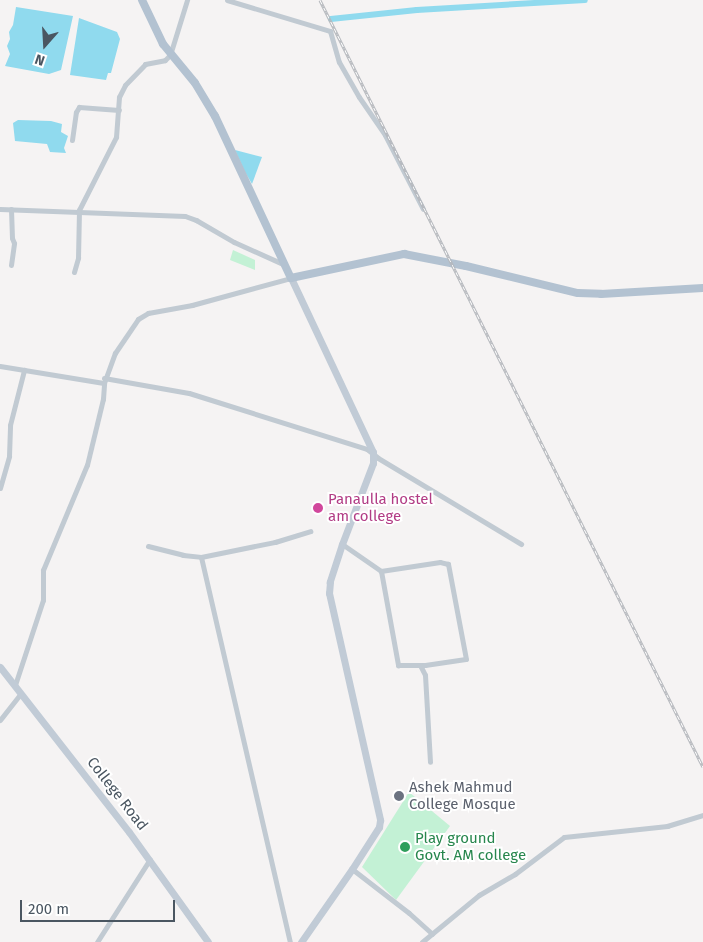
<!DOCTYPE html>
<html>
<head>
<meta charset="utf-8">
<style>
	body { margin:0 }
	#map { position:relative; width:703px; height:942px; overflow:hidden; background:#f5f3f3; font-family:"Fira Sans",sans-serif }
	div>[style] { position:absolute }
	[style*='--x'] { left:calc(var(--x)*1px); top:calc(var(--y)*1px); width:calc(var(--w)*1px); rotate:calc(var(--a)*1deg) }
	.green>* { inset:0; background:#c3f1d5 }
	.water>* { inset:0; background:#90daee }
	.canal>* { height:5.5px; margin:-2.75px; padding:0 2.75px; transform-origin:2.75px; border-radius:2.75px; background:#90daee }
	.minor>* { height:5px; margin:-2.5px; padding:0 2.5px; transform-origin:2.5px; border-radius:2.5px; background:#c1cad2 }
	.secondary>* { height:7px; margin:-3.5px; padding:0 3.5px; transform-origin:3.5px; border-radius:3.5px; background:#c1cbd6 }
	.primary>* { height:8px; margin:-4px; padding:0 4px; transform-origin:4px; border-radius:4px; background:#b3c2d1 }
	.rail>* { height:3px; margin-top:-1.5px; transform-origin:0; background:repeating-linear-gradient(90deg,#fff 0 4px,#b5b8bd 0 8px); box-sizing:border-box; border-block:1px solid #b5b8bd }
	.dots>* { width:14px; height:14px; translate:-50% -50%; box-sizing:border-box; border:2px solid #fff; border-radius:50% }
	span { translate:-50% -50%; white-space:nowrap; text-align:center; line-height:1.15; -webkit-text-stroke:4px #fff; paint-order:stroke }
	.hotel-label { font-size:15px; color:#b23c85 }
	.left { translate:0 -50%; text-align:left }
	.worship-label { font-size:15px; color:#5b616d }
	.street-label { font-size:15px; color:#4a5661 }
	.leisure-label { font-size:15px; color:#27864d }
	.north { position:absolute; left:20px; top:20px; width:50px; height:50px; -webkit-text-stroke:4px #fff; paint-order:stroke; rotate:199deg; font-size:14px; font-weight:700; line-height:20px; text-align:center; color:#4a5661 }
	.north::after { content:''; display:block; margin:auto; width:18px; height:22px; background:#4a5661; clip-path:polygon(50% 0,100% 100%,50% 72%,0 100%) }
	.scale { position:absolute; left:20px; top:900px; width:155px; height:22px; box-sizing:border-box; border:2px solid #4a5661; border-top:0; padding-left:6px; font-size:15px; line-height:18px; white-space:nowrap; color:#4a5661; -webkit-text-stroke:4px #fff; paint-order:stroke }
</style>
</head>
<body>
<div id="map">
	<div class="green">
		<i style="clip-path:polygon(233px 250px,255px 260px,255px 270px,230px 260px)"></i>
		<i style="clip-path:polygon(409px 792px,450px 826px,396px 900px,362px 867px)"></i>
	</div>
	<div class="water">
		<i style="clip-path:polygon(16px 7px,73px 16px,61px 70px,49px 74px,5px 66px,10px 54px,7px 46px,10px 39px,9px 32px,13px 25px)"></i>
		<i style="clip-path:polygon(79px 18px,117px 32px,120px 39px,111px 73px,108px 73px,106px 80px,70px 75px)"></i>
		<i style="clip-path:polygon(18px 120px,51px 121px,62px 124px,61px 132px,68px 136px,64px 148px,66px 153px,50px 152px,47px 144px,15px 141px,13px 123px)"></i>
		<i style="clip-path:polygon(235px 150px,262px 157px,252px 184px,245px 172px)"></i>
	</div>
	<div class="canal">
		<i style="--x:331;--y:19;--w:86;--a:-6"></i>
		<i style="--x:417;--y:10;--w:168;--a:-3.4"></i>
	</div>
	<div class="minor">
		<i style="--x:227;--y:0;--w:108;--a:16.8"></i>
		<i style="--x:330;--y:31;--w:32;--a:74"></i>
		<i style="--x:339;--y:62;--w:40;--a:60.3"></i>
		<i style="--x:359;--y:97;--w:46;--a:55.6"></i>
		<i style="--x:385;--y:135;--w:83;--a:62.8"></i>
		<i style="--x:72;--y:140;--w:28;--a:-82"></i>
		<i style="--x:76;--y:112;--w:6;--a:-59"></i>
		<i style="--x:79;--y:107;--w:40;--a:4.3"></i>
		<i style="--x:0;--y:209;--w:185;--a:2.2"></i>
		<i style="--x:185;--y:216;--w:12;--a:20"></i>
		<i style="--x:196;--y:220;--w:44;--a:30.1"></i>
		<i style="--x:234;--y:242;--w:54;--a:24.2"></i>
		<i style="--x:11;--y:265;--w:22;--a:-82"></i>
		<i style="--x:14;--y:243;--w:5;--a:-112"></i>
		<i style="--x:12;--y:238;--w:29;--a:-92"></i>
		<i style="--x:74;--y:272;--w:15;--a:-74"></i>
		<i style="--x:78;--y:258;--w:48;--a:-88.8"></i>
		<i style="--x:79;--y:210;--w:82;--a:-63.1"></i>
		<i style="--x:116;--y:137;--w:40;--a:-85.7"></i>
		<i style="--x:119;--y:97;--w:13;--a:-63"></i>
		<i style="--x:125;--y:85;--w:29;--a:-46"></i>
		<i style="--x:145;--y:64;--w:20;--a:-11"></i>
		<i style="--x:165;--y:60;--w:7;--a:-45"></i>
		<i style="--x:170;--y:55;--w:58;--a:-72.8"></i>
		<i style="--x:0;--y:366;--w:105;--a:9.3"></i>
		<i style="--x:104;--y:383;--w:32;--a:-70"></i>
		<i style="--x:115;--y:353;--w:41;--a:-55.9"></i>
		<i style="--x:138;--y:319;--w:12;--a:-31"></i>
		<i style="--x:148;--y:313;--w:45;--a:-10.3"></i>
		<i style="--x:192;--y:305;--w:103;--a:-15.3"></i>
		<i style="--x:104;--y:378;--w:86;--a:10"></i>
		<i style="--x:189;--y:393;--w:187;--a:17.5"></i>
		<i style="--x:367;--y:449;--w:14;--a:39"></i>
		<i style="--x:378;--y:458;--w:167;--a:31"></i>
		<i style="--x:0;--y:488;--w:33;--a:-74"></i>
		<i style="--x:9;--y:456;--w:31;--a:-88"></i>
		<i style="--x:10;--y:425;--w:57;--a:-75.7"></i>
		<i style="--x:342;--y:544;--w:47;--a:34.7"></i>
		<i style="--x:381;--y:571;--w:96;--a:79.7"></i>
		<i style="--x:398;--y:665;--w:27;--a:0"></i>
		<i style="--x:425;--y:665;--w:41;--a:-8.3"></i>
		<i style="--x:466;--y:659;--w:97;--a:-100.7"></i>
		<i style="--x:448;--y:564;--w:8;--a:-166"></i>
		<i style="--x:440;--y:562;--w:60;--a:171.3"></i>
		<i style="--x:148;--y:546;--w:36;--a:14"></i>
		<i style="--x:183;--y:555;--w:18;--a:6"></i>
		<i style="--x:201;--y:557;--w:76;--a:-11.5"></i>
		<i style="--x:275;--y:542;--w:37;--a:-17"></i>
		<i style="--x:201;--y:557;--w:395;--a:77"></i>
		<i style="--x:420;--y:665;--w:11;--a:63"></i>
		<i style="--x:425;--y:675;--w:87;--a:86.7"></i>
		<i style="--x:15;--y:685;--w:89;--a:-71.8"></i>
		<i style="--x:43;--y:600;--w:30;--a:-90"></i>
		<i style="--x:43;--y:570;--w:114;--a:-67.3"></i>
		<i style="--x:87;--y:465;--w:68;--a:-76.4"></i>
		<i style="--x:103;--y:399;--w:16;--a:-86"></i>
		<i style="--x:0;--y:720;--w:34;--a:-52"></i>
		<i style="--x:352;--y:869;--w:72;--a:37.7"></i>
		<i style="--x:409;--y:913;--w:31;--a:42"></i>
		<i style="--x:97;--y:942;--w:98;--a:-57.4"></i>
		<i style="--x:422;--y:942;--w:74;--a:-39.5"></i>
		<i style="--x:479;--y:895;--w:42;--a:-30.3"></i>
		<i style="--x:515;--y:874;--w:61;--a:-37.1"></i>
		<i style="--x:564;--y:837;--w:104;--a:-6.1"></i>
		<i style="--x:667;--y:826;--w:38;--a:-17"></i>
	</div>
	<div class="secondary">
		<i style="--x:291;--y:278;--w:192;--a:64.8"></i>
		<i style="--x:373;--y:452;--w:11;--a:90"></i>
		<i style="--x:373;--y:463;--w:87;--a:110.9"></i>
		<i style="--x:342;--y:544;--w:40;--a:108"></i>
		<i style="--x:330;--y:582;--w:11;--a:95"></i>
		<i style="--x:329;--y:593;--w:233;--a:77.3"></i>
		<i style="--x:380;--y:820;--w:7;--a:98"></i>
		<i style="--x:379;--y:827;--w:50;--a:122.7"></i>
		<i style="--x:352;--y:869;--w:89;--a:124.9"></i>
		<i style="--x:0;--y:667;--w:209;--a:52"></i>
		<i style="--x:129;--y:832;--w:135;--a:54.3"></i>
	</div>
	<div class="primary">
		<i style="--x:142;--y:0;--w:49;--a:64.5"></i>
		<i style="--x:163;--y:44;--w:50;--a:50.6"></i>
		<i style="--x:195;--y:83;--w:39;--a:59"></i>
		<i style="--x:215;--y:116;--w:179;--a:64.9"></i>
		<i style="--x:291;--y:278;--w:116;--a:-12"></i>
		<i style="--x:404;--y:254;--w:63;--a:11"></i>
		<i style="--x:466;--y:266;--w:115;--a:13.6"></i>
		<i style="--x:578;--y:293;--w:23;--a:2"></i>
		<i style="--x:601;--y:294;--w:102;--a:-3.4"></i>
	</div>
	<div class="rail">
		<i style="--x:320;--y:0;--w:857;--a:63.46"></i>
	</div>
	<div class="dots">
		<i style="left:318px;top:508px;background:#d1479c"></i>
		<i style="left:399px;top:796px;background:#6b7280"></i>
		<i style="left:405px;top:847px;background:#2e9e5b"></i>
	</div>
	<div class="hotel-label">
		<span class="left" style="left:328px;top:508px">Panaulla hostel<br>am college</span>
	</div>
	<div class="worship-label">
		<span class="left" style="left:409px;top:796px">Ashek Mahmud<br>College Mosque</span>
	</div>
	<div class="street-label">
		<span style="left:117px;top:794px;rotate:52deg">College Road</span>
	</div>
	<div class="leisure-label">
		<span class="left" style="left:415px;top:847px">Play ground<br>Govt. AM college</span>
	</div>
	<div class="north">N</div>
	<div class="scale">200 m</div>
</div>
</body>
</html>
